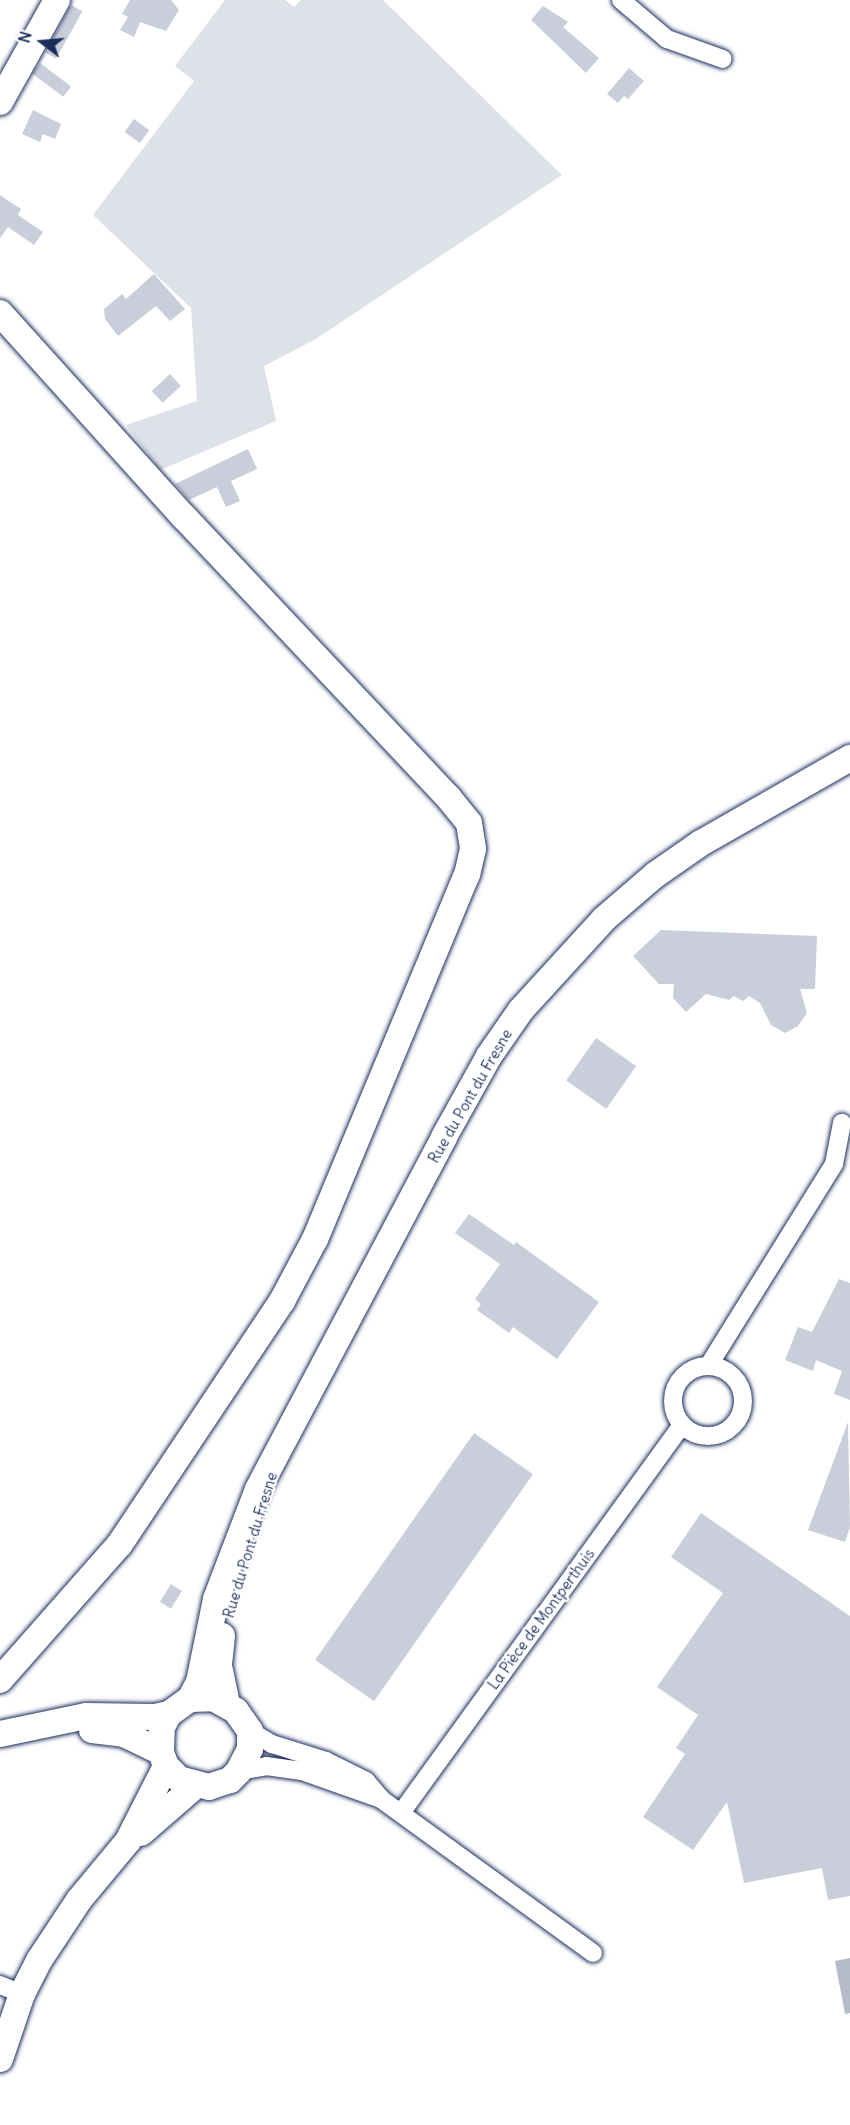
<!DOCTYPE html>
<html>
<head>
<meta charset="utf-8">
<style>
	body { margin:0 }
	#map { position:relative; width:850px; height:2125px; overflow:hidden; background:#fff; font-family:Delius,sans-serif }
	div>[style] { position:absolute }
	[style*='--x'] { left:calc(var(--x)*1px); top:calc(var(--y)*1px); width:calc(var(--w)*1px); rotate:calc(var(--a)*1deg) }
	.green>* { inset:0; background:#dee1e7 }
	.water>* { inset:0; background:#b5bbca }
	.building>* { inset:0; background:#caceda; transform-origin:0 0 }
	.roads { filter:drop-shadow(0 0 2px #1b2f5e) drop-shadow(0 0 2px #1b2f5e) }
	.street>* { height:18px; margin:-9px; padding:0 9px; transform-origin:9px; border-radius:9px; background:#fff }
	.street>.ring { margin:-9px; padding:0; box-sizing:content-box; background:none; border:18px solid #fff; border-radius:50% }
	.secondary>* { height:26px; margin:-13px; padding:0 13px; transform-origin:13px; border-radius:13px; background:#fff }
	span { translate:-50% -50%; white-space:nowrap; text-align:center; line-height:1.15; -webkit-text-stroke:5px #fff; paint-order:stroke }
	.street-label { font-size:15px; color:#1b2f5e }
	.north { position:absolute; left:12px; top:12px; width:60px; height:60px; -webkit-text-stroke:4px #fff; paint-order:stroke; rotate:286deg; font-size:16px; font-weight:700; line-height:24px; text-align:center; color:#1b2f5e }
	.north::after { content:''; display:block; margin:auto; width:21px; height:27px; background:#1b2f5e; clip-path:polygon(50% 0,100% 100%,50% 72%,0 100%) }
</style>
</head>
<body>
<div id="map">
	<div class="green">
		<i style="clip-path:polygon(225px 0,285px 0,294px 7px,301px 0,383px 0,562px 175px,316px 339px,264px 366px,276px 421px,160px 470px,126px 425px,197px 401px,191px 308px,93px 215px,194px 81px,175px 66px)"></i>
	</div>
	<div class="water">
		<i style="clip-path:polygon(850px 1958px,850px 2013px,845px 2014px,835px 1961px)"></i>
	</div>
	<div class="building">
		<i style="clip-path:polygon(130px 0,171px 0,179px 10px,166px 31px,140px 22px,134px 37px,120px 30px,128px 17px,122px 14px)"></i>
		<i style="left:71px;top:5px;width:13px;height:54px;rotate:29deg"></i>
		<i style="clip-path:polygon(543px 6px,568px 22px,563px 27px,599px 58px,586px 73px,531px 20px)"></i>
		<i style="left:40px;top:63px;width:39px;height:13px;rotate:37deg"></i>
		<i style="clip-path:polygon(629px 68px,644px 81px,628px 99px,624px 96px,618px 103px,607px 94px)"></i>
		<i style="clip-path:polygon(33px 110px,61px 124px,55px 139px,43px 134px,40px 142px,22px 134px)"></i>
		<i style="left:134px;top:119px;width:19px;height:16px;rotate:36deg"></i>
		<i style="clip-path:polygon(0 195px,21px 209px,18px 215px,43px 232px,34px 245px,8px 227px,0 238px)"></i>
		<i style="clip-path:polygon(154px 274px,185px 309px,170px 321px,156px 306px,118px 336px,105px 319px,104px 309px,122px 294px,126px 299px)"></i>
		<i style="left:170px;top:374px;width:16px;height:25px;rotate:47deg"></i>
		<i style="clip-path:polygon(248px 449px,257px 469px,231px 481px,240px 501px,226px 507px,217px 487px,189px 500px,175px 484px)"></i>
		<i style="clip-path:polygon(661px 930px,817px 936px,815px 989px,800px 989px,807px 1013px,798px 1026px,785px 1033px,771px 1025px,760px 1003px,749px 996px,743px 1001px,734px 996px,729px 1000px,706px 994px,686px 1012px,673px 998px,674px 984px,659px 984px,633px 956px)"></i>
		<i style="left:596px;top:1038px;width:49px;height:52px;rotate:35deg"></i>
		<i style="clip-path:polygon(469px 1214px,514px 1245px,516px 1242px,599px 1302px,557px 1359px,513px 1327px,509px 1333px,477px 1310px,481px 1304px,475px 1299px,500px 1264px,455px 1233px)"></i>
		<i style="clip-path:polygon(839px 1279px,850px 1283px,850px 1400px,834px 1394px,842px 1371px,816px 1360px,813px 1371px,785px 1360px,798px 1327px,812px 1332px)"></i>
		<i style="clip-path:polygon(848px 1422px,850px 1527px,845px 1542px,808px 1530px)"></i>
		<i style="left:474px;top:1433px;width:72px;height:277px;rotate:35deg"></i>
		<i style="clip-path:polygon(701px 1513px,850px 1616px,850px 1896px,828px 1900px,822px 1868px,744px 1883px,727px 1802px,693px 1850px,643px 1817px,685px 1754px,676px 1748px,698px 1715px,657px 1687px,723px 1593px,671px 1557px)"></i>
		<i style="left:171px;top:1584px;width:13px;height:21px;rotate:32deg"></i>
	</div>
	<div class="roads">
		<div class="street">
			<i style="--x:621;--y:0;--w:60;--a:40.3"></i>
			<i style="--x:667;--y:39;--w:59;--a:19.7"></i>
			<i style="--x:709;--y:1365;--w:237;--a:-58.1"></i>
			<i style="--x:834;--y:1164;--w:42;--a:-79"></i>
			<i class="ring" style="left:673px;top:1366px;width:52px;height:52px"></i>
			<i style="--x:250;--y:1731;--w:26;--a:31"></i>
			<i style="--x:272;--y:1744;--w:57;--a:17.5"></i>
			<i style="--x:326;--y:1761;--w:45;--a:26.6"></i>
			<i style="--x:366;--y:1781;--w:23;--a:50"></i>
			<i style="--x:381;--y:1799;--w:262;--a:36"></i>
			<i style="--x:239;--y:1771;--w:27;--a:-10"></i>
			<i style="--x:266;--y:1766;--w:36;--a:8"></i>
			<i style="--x:302;--y:1771;--w:84;--a:19.5"></i>
			<i style="--x:401;--y:1813;--w:479;--a:-54.1"></i>
			<i style="--x:0;--y:1985;--w:24;--a:22"></i>
		</div>
		<div class="secondary">
			<i style="--x:0;--y:102;--w:117;--a:-60.8"></i>
			<i style="--x:0;--y:313;--w:275;--a:48"></i>
			<i style="--x:184;--y:517;--w:385;--a:46.7"></i>
			<i style="--x:448;--y:797;--w:33;--a:51"></i>
			<i style="--x:469;--y:823;--w:26;--a:81"></i>
			<i style="--x:473;--y:849;--w:26;--a:103"></i>
			<i style="--x:467;--y:874;--w:395;--a:112.6"></i>
			<i style="--x:315;--y:1239;--w:70;--a:118"></i>
			<i style="--x:282;--y:1301;--w:293;--a:123.7"></i>
			<i style="--x:119;--y:1545;--w:180;--a:131.4"></i>
			<i style="--x:222;--y:1636;--w:30;--a:96"></i>
			<i style="--x:219;--y:1666;--w:38;--a:78"></i>
			<i style="--x:190;--y:1699;--w:19;--a:-62"></i>
			<i style="--x:199;--y:1682;--w:85;--a:-78.4"></i>
			<i style="--x:216;--y:1599;--w:118;--a:-69.1"></i>
			<i style="--x:258;--y:1489;--w:398;--a:-62.1"></i>
			<i style="--x:444;--y:1137;--w:93;--a:-60.9"></i>
			<i style="--x:489;--y:1056;--w:56;--a:-55.2"></i>
			<i style="--x:521;--y:1010;--w:123;--a:-47.6"></i>
			<i style="--x:604;--y:919;--w:67;--a:-40.8"></i>
			<i style="--x:655;--y:875;--w:56;--a:-34.8"></i>
			<i style="--x:701;--y:843;--w:172;--a:-29.7"></i>
			<i style="--x:92;--y:1730;--w:32;--a:7"></i>
			<i style="--x:124;--y:1734;--w:41;--a:25.9"></i>
			<i style="--x:0;--y:1734;--w:88;--a:-11.8"></i>
			<i style="--x:86;--y:1716;--w:69;--a:0.8"></i>
			<i style="--x:155;--y:1717;--w:14;--a:-12"></i>
			<i style="--x:169;--y:1714;--w:26;--a:-36"></i>
			<i style="--x:190;--y:1699;--w:23;--a:-2"></i>
			<i style="--x:213;--y:1698;--w:26;--a:29"></i>
			<i style="--x:236;--y:1711;--w:24;--a:55"></i>
			<i style="--x:250;--y:1731;--w:18;--a:90"></i>
			<i style="--x:250;--y:1749;--w:25;--a:117"></i>
			<i style="--x:239;--y:1771;--w:13;--a:135"></i>
			<i style="--x:230;--y:1780;--w:22;--a:162"></i>
			<i style="--x:209;--y:1787;--w:31;--a:-165"></i>
			<i style="--x:179;--y:1779;--w:18;--a:-135"></i>
			<i style="--x:166;--y:1766;--w:15;--a:-110"></i>
			<i style="--x:161;--y:1752;--w:25;--a:-88"></i>
			<i style="--x:162;--y:1727;--w:15;--a:-62"></i>
			<i style="--x:141;--y:1833;--w:72;--a:-41"></i>
			<i style="--x:0;--y:2059;--w:69;--a:-71.3"></i>
			<i style="--x:22;--y:1994;--w:39;--a:-63"></i>
			<i style="--x:40;--y:1959;--w:71;--a:-56.5"></i>
			<i style="--x:79;--y:1900;--w:77;--a:-50.3"></i>
			<i style="--x:128;--y:1841;--w:84;--a:-63.1"></i>
		</div>
	</div>
	<div class="street-label">
		<span style="left:470px;top:1096px;rotate:-60deg">Rue du Pont du Fresne</span>
		<span style="left:250px;top:1545px;rotate:-73deg">Rue du Pont du Fresne</span>
		<span style="left:541px;top:1619px;rotate:-54deg">La Pièce de Montperthuis</span>
	</div>
	<div class="north">N</div>
</div>
</body>
</html>
